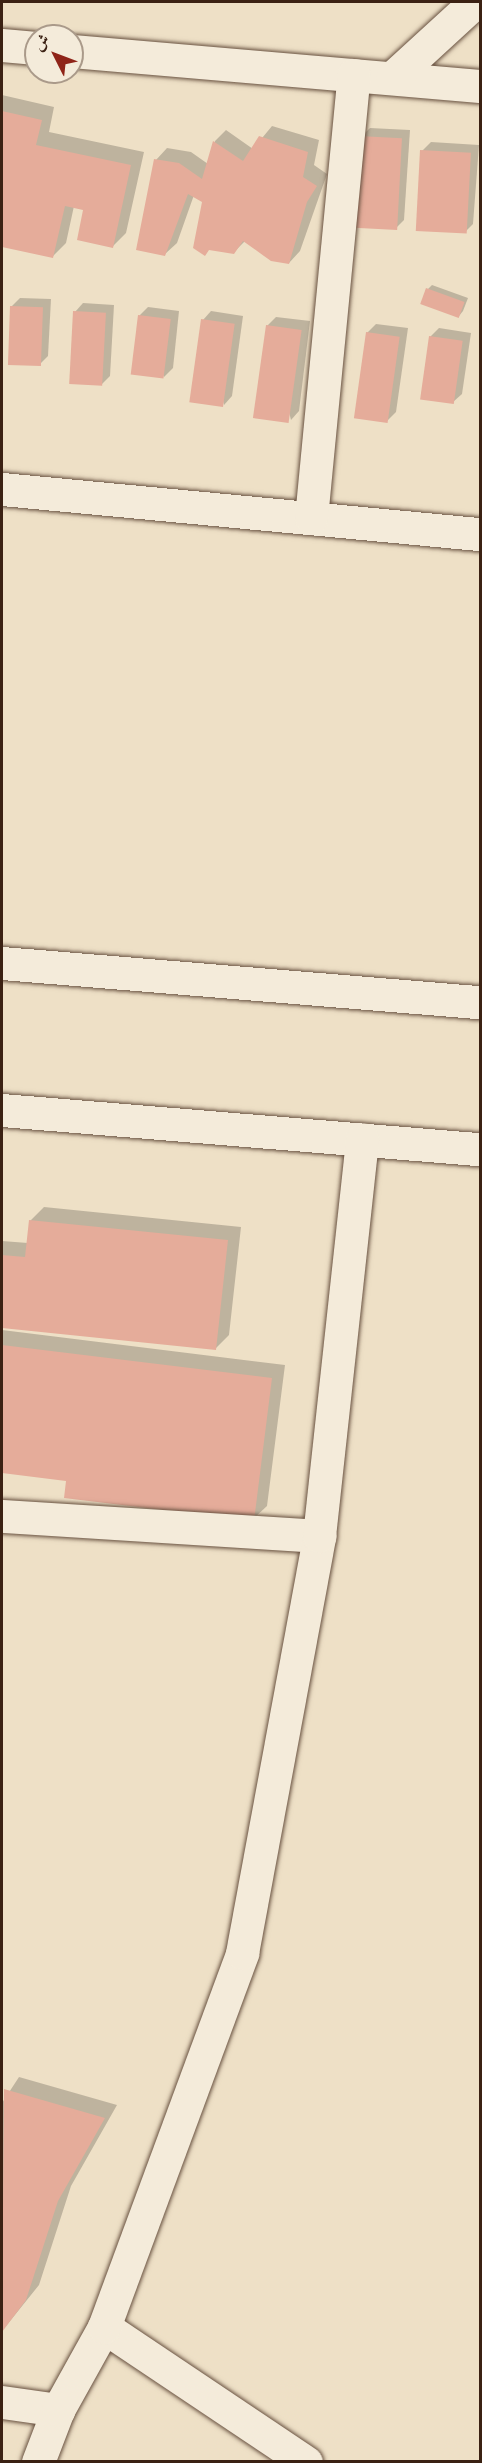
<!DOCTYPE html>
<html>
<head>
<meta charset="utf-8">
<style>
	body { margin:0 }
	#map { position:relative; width:482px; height:2463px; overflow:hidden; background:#eee0c6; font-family:"Old Standard TT",Amiri,serif }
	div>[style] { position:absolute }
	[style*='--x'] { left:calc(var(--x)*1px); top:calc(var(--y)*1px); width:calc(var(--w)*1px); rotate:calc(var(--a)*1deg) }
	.shadow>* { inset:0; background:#0003 }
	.building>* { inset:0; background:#e5ac9a; transform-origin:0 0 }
	.roads { filter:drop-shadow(0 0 2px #685140) drop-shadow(0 0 2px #685140) }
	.minor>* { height:33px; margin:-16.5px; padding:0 16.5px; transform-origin:16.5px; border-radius:16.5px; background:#f4ebda }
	span { translate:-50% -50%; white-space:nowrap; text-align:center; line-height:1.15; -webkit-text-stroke:6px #f4ebda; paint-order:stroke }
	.frame { position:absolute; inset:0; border:3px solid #3b2113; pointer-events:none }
	.north { position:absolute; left:24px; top:24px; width:60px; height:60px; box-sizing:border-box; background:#f4ebda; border:2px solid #aa9a8a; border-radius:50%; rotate:312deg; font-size:16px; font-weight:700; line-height:24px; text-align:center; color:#3b2113 }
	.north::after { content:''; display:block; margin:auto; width:21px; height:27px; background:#8f2418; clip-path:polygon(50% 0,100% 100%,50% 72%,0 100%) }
</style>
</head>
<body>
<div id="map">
	<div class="shadow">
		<i style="clip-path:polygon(2px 95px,54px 107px,49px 132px,144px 152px,126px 233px,113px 246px,85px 208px,74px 206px,66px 243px,52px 257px,2px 246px)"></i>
		<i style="clip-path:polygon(272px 126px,319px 140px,314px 165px,327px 174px,300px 251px,289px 263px,245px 241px,233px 253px,204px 202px,194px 195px,177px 243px,165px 254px,156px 160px,167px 148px,191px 152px,208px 164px,215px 141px,226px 130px,253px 149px)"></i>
		<i style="clip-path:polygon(370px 128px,410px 130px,404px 220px,395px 229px,361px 137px)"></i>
		<i style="clip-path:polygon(431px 142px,479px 145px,473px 224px,465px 232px,422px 151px)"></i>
		<i style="clip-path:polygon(432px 285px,468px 298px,463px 311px,459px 316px,428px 289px)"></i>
		<i style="clip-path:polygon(20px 298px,51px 299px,48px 356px,39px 365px,11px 307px)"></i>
		<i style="clip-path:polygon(83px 303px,114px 305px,110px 376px,101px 385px,75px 312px)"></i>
		<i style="clip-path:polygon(148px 307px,179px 311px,173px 368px,164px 377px,139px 316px)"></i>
		<i style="clip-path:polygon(211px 311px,243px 316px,232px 396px,224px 405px,203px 320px)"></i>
		<i style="clip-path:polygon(276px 317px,310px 321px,299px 411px,291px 420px,267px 326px)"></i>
		<i style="clip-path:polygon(376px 324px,408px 328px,396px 412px,387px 421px,367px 333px)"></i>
		<i style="clip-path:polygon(439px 328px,471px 333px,462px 394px,453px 402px,430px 337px)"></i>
		<i style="clip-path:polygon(44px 1207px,241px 1227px,229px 1335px,216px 1348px,2px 1326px,2px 1241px,28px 1243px,30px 1221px)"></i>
		<i style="clip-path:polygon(2px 1330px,285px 1365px,267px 1506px,253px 1519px,68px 1480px,2px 1472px)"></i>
		<i style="clip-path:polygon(19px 2077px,117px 2105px,71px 2186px,39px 2285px,2px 2331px,2px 2103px)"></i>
	</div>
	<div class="building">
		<i style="clip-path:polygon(2px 111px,42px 120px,36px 145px,131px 165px,113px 248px,77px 240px,83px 210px,65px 206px,53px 258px,2px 247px)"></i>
		<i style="clip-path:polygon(259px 136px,308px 152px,303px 177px,317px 186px,307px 202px,289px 264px,271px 261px,243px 241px,234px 254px,209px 250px,205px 256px,193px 248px,202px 202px,188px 194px,165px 256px,136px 250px,154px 159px,179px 163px,202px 179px,213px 141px,243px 161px)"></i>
		<i style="left:359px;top:136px;width:43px;height:92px;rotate:3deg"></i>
		<i style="left:420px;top:150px;width:51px;height:81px;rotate:3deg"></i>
		<i style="left:426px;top:288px;width:41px;height:17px;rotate:20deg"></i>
		<i style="left:10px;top:306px;width:33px;height:59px;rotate:2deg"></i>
		<i style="left:73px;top:311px;width:33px;height:73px;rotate:3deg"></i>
		<i style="left:138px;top:315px;width:33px;height:60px;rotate:7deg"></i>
		<i style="left:201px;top:319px;width:34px;height:84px;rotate:8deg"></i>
		<i style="left:266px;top:325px;width:36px;height:94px;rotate:8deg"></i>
		<i style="left:366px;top:332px;width:34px;height:87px;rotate:8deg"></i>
		<i style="left:429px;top:336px;width:34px;height:64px;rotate:8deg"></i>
		<i style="clip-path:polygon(29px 1220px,228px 1240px,216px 1350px,2px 1328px,2px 1255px,25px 1257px)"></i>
		<i style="clip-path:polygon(2px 1345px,272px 1378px,254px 1521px,64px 1498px,66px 1481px,2px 1473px)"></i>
		<i style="clip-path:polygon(4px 2089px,105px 2118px,58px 2201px,26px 2300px,2px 2332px)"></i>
	</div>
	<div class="roads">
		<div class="minor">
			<i style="--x:2;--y:45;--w:34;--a:5"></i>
			<i style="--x:72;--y:51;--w:409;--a:4.9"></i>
			<i style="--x:392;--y:78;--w:113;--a:-42.5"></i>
			<i style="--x:2;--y:489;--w:480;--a:5.4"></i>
			<i style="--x:311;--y:518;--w:445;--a:-84.5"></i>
			<i style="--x:2;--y:963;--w:480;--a:4.7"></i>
			<i style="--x:2;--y:1110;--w:480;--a:4.7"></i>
			<i style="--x:2;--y:1516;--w:318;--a:3.6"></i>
			<i style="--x:104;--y:2327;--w:243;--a:33.8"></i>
			<i style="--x:2;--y:2402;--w:57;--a:8.1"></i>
			<i style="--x:38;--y:2462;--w:56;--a:-69"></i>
			<i style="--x:58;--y:2410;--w:95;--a:-61"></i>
			<i style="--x:104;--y:2327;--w:399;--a:-69.7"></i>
			<i style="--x:242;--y:1953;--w:424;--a:-79.5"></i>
			<i style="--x:319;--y:1536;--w:399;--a:-83.8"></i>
		</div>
	</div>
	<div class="frame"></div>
	<div class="north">ش</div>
</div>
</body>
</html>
